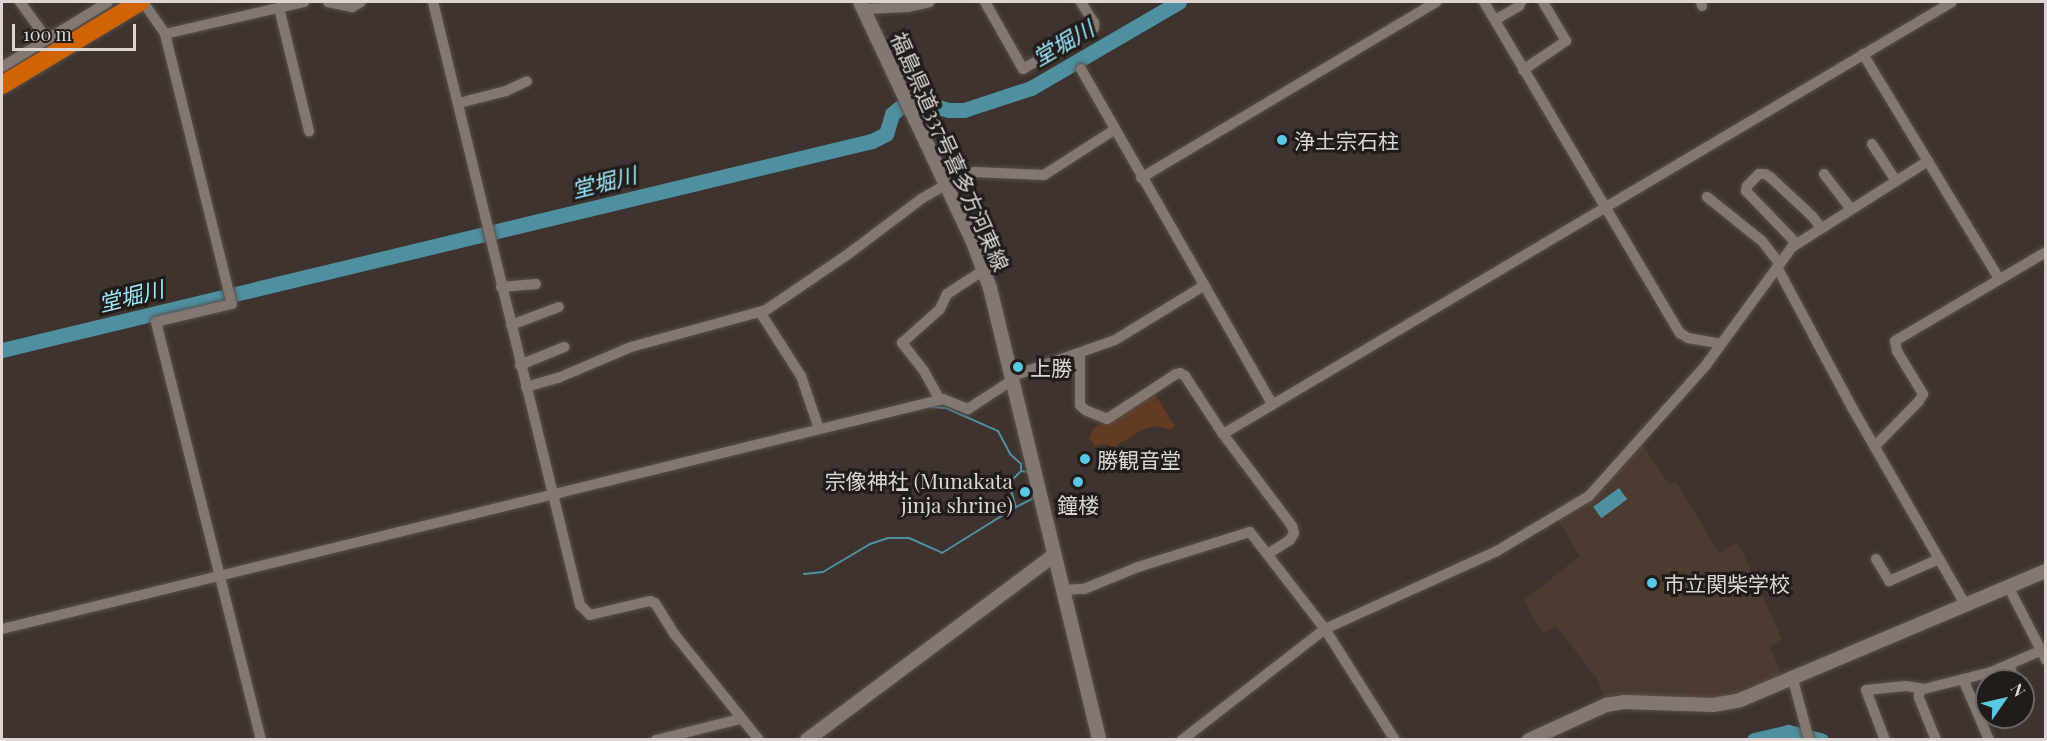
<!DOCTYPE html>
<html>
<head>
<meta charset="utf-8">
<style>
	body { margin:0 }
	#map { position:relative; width:2047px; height:741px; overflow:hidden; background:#3e332e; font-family:"Playfair Display","Noto Sans JP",serif }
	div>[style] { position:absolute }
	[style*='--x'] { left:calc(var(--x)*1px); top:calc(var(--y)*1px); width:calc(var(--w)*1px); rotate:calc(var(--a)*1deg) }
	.built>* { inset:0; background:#4b3b31 }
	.green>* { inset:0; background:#633a22 }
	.water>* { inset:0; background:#4e8fa0; transform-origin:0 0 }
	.stream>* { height:2px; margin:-1px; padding:0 1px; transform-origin:1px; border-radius:1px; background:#4e8fa0 }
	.river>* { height:15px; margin:-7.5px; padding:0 7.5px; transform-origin:7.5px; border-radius:7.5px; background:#4e8fa0 }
	.roads { filter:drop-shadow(0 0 2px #584f4b) drop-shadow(0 0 2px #584f4b) }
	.street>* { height:10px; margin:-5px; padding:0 5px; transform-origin:5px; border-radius:5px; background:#837771 }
	.secondary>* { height:14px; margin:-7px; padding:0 7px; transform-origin:7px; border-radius:7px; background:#837771 }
	.highway>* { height:18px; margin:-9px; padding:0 9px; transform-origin:9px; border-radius:9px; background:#d06303 }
	.dots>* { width:16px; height:16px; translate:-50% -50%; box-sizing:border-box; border:3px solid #211c1a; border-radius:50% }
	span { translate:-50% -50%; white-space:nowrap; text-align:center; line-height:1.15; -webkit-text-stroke:6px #211c1a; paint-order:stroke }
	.poi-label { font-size:21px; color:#dcd5d2 }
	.left { translate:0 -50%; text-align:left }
	.right { translate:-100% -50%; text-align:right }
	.street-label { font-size:21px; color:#dcd5d2 }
	.water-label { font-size:22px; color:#9ae7fc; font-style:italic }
	.frame { position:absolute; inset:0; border:3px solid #dcd5d2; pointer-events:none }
	.north { position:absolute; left:1975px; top:669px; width:60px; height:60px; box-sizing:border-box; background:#211c1a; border:2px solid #6c6664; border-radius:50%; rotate:56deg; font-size:16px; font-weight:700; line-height:24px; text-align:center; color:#dcd5d2 }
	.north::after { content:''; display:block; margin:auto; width:21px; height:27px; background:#59c8e4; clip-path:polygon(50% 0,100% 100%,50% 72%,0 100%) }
	.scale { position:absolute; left:12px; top:24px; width:124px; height:27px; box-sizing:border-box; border:3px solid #dcd5d2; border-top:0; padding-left:8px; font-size:18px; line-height:21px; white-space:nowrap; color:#dcd5d2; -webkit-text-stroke:4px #211c1a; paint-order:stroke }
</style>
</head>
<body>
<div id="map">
	<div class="built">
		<i style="clip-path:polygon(1640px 441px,1669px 484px,1676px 481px,1719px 554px,1738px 542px,1782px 639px,1770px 646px,1782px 675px,1731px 697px,1707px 700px,1605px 699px,1598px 680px,1556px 626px,1543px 634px,1524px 600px,1580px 556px,1557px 518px,1592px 496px)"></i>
	</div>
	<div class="green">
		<i style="clip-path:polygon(1154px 393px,1175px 426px,1170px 430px,1157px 426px,1142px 430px,1114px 447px,1105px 444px,1095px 446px,1089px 438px,1094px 428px)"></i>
	</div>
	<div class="water">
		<i style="left:1619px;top:488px;width:14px;height:32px;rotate:54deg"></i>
	</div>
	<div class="stream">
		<i style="--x:931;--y:407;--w:15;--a:4"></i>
		<i style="--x:946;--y:408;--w:57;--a:23.9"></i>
		<i style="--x:998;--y:431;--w:26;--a:62"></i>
		<i style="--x:1010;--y:454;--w:15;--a:42"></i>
		<i style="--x:1021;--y:464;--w:7;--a:90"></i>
		<i style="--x:1021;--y:471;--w:17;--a:135"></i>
		<i style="--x:1009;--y:483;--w:25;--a:74"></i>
		<i style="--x:1016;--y:507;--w:22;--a:-27"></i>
		<i style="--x:1021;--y:471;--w:7;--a:8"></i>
		<i style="--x:804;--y:574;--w:19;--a:-6"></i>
		<i style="--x:823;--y:572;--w:55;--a:-30.8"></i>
		<i style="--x:870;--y:544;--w:20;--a:-18"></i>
		<i style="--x:889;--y:538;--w:20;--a:0"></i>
		<i style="--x:909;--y:538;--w:36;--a:24"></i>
		<i style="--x:942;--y:553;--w:87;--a:-31.9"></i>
	</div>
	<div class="river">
		<i style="--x:2;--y:350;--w:895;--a:-13.51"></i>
		<i style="--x:872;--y:141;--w:16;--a:-27"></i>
		<i style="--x:886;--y:134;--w:21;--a:-73"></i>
		<i style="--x:892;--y:114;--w:9;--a:-41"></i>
		<i style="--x:899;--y:108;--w:21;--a:-19"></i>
		<i style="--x:919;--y:101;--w:31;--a:17"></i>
		<i style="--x:949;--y:110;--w:15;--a:0"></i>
		<i style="--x:964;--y:110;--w:71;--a:-18.2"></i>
		<i style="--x:1031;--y:88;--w:171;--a:-30.2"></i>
		<i style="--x:1754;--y:740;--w:35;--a:-13"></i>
		<i style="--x:1788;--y:732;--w:34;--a:14"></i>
	</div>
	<div class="roads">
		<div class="street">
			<i style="--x:20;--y:2;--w:46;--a:53.9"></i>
			<i style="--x:143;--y:2;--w:39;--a:55"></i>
			<i style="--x:165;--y:34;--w:278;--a:76.1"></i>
			<i style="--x:232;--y:304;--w:78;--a:166.7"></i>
			<i style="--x:156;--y:322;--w:431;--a:75.9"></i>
			<i style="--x:328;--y:2;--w:25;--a:12"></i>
			<i style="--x:352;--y:7;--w:10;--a:-29"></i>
			<i style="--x:433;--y:2;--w:621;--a:76.3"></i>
			<i style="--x:580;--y:605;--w:14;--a:45"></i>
			<i style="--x:590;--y:615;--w:62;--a:-13.1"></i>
			<i style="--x:650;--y:601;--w:5;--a:22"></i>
			<i style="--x:655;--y:603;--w:39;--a:58"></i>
			<i style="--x:676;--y:636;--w:133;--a:51.4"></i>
			<i style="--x:985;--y:2;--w:77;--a:60.4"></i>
			<i style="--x:1023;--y:69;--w:82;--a:-30"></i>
			<i style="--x:1094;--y:28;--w:5;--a:-90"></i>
			<i style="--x:1094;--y:23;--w:25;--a:-122"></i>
			<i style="--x:1484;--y:2;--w:385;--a:59.4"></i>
			<i style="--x:1680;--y:333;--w:9;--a:32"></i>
			<i style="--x:1688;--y:338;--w:34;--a:10"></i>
			<i style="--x:1701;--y:2;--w:4;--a:76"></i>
			<i style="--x:279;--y:8;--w:127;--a:76.3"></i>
			<i style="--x:864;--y:9;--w:44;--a:-2.6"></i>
			<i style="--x:908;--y:7;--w:22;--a:-13"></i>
			<i style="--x:1495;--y:20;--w:28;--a:-30"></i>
			<i style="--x:1519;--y:6;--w:4;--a:-63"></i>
			<i style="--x:165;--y:34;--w:143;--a:-13"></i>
			<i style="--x:1863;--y:54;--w:263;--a:58.8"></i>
			<i style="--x:2;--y:67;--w:124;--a:-31.5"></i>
			<i style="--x:1081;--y:69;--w:386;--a:60.3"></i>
			<i style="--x:1523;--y:70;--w:52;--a:-34"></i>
			<i style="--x:1566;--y:41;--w:45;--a:-120.5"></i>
			<i style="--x:459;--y:103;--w:49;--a:-14.3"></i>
			<i style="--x:506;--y:91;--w:23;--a:-25"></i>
			<i style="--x:1872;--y:144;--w:44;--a:57"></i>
			<i style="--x:974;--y:172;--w:70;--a:2.5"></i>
			<i style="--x:1044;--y:175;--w:83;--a:-32.7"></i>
			<i style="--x:1824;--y:174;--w:44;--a:52.4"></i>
			<i style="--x:1141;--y:178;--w:344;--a:-30.8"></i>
			<i style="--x:1707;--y:197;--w:70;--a:38.7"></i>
			<i style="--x:1762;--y:241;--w:28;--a:52"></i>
			<i style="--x:1796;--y:243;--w:72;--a:-133.9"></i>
			<i style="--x:1746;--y:191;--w:5;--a:-79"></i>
			<i style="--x:1747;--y:186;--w:17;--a:-45"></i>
			<i style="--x:1759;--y:174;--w:6;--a:0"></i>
			<i style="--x:1765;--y:174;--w:6;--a:31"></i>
			<i style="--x:1770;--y:177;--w:57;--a:42.9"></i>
			<i style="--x:1812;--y:216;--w:15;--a:53"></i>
			<i style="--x:1777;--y:267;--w:163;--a:61.9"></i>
			<i style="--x:1854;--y:411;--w:225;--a:60.1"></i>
			<i style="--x:501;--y:287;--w:35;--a:-5"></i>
			<i style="--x:760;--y:312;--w:76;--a:57.4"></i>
			<i style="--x:801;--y:376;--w:56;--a:71.2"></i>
			<i style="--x:511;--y:325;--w:51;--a:-20.6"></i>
			<i style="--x:1080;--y:353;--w:52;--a:90"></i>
			<i style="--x:1080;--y:405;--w:7;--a:45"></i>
			<i style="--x:1085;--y:410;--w:24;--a:22"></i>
			<i style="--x:1107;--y:419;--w:82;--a:-33.1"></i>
			<i style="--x:1176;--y:374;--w:4;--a:-14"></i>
			<i style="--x:1180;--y:373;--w:6;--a:31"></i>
			<i style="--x:1185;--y:376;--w:69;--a:56.8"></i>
			<i style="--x:1223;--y:434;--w:115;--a:53.1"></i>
			<i style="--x:1292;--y:526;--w:7;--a:74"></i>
			<i style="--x:1294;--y:533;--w:8;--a:120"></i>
			<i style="--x:1290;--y:540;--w:26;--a:148"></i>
			<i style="--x:520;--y:365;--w:48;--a:-22.2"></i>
			<i style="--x:1010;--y:377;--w:111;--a:-19.4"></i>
			<i style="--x:1115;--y:340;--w:105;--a:-31.4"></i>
			<i style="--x:526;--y:387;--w:33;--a:-16"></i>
			<i style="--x:558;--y:378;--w:79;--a:-23"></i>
			<i style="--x:631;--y:347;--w:140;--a:-15.3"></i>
			<i style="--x:766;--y:310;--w:98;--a:-34.2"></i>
			<i style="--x:847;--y:255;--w:93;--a:-37.1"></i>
			<i style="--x:921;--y:199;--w:30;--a:-30"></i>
			<i style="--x:940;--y:400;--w:33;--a:-119"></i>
			<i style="--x:924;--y:371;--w:36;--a:-128"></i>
			<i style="--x:902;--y:343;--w:51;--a:-41.8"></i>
			<i style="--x:940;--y:309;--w:17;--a:-65"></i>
			<i style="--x:947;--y:294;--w:44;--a:-33"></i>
			<i style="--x:1223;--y:434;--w:847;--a:-30.65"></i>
			<i style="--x:1875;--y:446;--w:63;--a:-45.6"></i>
			<i style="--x:1919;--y:401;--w:8;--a:-60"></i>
			<i style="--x:1923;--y:394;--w:50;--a:-121.2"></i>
			<i style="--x:1897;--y:351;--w:10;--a:-101"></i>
			<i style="--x:1895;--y:341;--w:175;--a:-30.5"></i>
			<i style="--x:1876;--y:559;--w:26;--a:59"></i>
			<i style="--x:1889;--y:581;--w:55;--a:-23.7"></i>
			<i style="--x:2009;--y:588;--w:81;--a:62.8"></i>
			<i style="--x:1062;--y:590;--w:22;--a:-3"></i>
			<i style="--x:1084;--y:589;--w:58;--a:-22.2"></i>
			<i style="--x:1138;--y:567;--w:117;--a:-17.4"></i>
			<i style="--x:1250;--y:532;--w:123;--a:52.3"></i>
			<i style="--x:1325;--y:629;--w:131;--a:57.8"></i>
			<i style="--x:2;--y:629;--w:969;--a:-13.73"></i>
			<i style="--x:943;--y:399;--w:27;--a:22"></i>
			<i style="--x:968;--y:409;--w:51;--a:-33.1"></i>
			<i style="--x:2009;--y:665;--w:17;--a:69"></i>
			<i style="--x:1792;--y:676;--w:66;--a:75.1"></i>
			<i style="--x:1963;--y:679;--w:66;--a:66.9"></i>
			<i style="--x:1919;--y:689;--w:9;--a:90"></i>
			<i style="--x:1919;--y:698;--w:45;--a:68"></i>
			<i style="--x:2023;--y:699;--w:2;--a:90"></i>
			<i style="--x:656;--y:740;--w:87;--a:-14"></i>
			<i style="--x:1182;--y:740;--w:181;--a:-37.8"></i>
			<i style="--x:1325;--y:629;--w:189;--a:-24.4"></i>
			<i style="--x:1497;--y:551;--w:107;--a:-30.9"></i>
			<i style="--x:1589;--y:496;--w:176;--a:-48.2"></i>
			<i style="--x:1706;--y:365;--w:146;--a:-53.9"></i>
			<i style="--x:1792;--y:247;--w:161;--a:-32.3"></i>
			<i style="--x:1885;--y:740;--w:53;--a:-110.8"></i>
			<i style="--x:1866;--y:690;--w:40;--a:-5.7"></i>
			<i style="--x:1906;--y:686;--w:18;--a:9"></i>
			<i style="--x:1924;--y:689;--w:69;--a:-14.2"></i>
			<i style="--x:1991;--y:672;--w:53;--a:-23.2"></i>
		</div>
		<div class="secondary">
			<i style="--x:860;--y:2;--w:265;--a:64.8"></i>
			<i style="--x:973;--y:242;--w:49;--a:69.7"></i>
			<i style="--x:990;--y:288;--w:465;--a:76.4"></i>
			<i style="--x:807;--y:740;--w:307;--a:-36.8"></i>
			<i style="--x:1529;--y:740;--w:85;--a:-24.4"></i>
			<i style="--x:1606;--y:705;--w:18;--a:-9"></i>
			<i style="--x:1624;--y:702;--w:89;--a:1.9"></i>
			<i style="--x:1713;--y:705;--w:27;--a:-10"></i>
			<i style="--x:1740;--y:700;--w:332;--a:-22.9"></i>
		</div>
		<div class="highway">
			<i style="--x:2;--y:85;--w:161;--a:-31"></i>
		</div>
	</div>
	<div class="dots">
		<i style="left:1282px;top:140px;background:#59c8e4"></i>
		<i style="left:1018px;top:367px;background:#59c8e4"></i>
		<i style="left:1085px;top:459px;background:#59c8e4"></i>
		<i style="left:1078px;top:482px;background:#59c8e4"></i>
		<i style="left:1025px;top:492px;background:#59c8e4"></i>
		<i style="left:1652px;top:583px;background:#59c8e4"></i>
	</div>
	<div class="poi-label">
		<span class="left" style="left:1294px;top:140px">浄土宗石柱</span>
		<span class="left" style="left:1030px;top:367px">上勝</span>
		<span class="left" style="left:1097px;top:459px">勝観音堂</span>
		<span class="right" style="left:1013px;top:492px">宗像神社 (Munakata<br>jinja shrine)</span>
		<span style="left:1078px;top:504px">鐘楼</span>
		<span class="left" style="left:1664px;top:583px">市立関柴学校</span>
	</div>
	<div class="street-label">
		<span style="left:951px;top:151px;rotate:66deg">福島県道337号喜多方河東線</span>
	</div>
	<div class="water-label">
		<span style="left:1063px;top:43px;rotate:-30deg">堂堀川</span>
		<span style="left:604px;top:182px;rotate:-14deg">堂堀川</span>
		<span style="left:131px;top:296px;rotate:-14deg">堂堀川</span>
	</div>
	<div class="frame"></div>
	<div class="north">N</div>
	<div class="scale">100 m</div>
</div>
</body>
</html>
